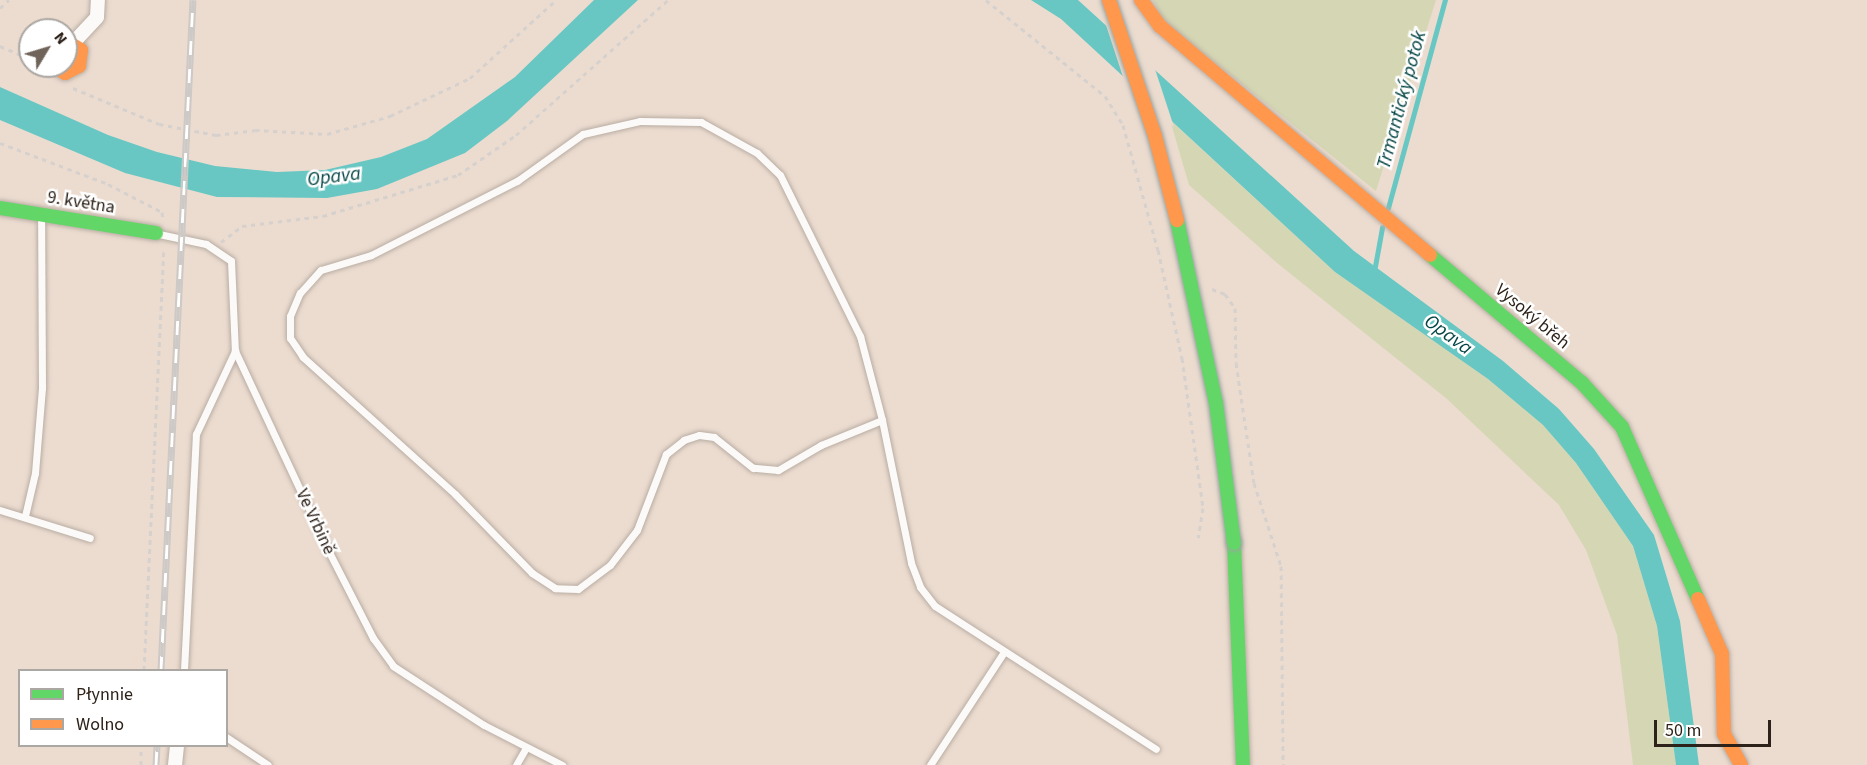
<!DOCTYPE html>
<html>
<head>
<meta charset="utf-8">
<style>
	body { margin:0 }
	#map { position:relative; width:1867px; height:765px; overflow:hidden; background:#ecdcd0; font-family:"Source Sans 3",sans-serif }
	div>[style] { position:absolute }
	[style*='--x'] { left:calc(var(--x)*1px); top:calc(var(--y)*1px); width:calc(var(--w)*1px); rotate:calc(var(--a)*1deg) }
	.green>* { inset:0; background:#d5d7b4 }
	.water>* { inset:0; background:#68c7c3 }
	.pier>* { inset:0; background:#ecdcd0 }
	.stream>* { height:4.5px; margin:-2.25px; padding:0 2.25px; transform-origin:2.25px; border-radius:2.25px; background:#68c7c3 }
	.path>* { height:3px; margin-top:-1.5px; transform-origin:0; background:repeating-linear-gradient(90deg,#d6d1cd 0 4.5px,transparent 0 9px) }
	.roads { filter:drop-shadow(0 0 2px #b9ada3) drop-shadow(0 0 2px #b9ada3) }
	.lane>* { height:7px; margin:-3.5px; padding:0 3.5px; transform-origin:3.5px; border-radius:3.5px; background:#fcfaf8 }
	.street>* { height:14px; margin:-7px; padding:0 7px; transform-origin:7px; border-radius:7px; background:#fcfaf8 }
	.fast>* { height:14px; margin:-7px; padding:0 7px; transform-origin:7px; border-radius:7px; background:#63d668 }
	.slow>* { height:14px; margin:-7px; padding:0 7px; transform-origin:7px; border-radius:7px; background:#ff974d }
	.rail>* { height:7px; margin-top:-3.5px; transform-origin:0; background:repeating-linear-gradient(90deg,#fff 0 14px,#cdc9c6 0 28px); box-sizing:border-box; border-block:2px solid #cdc9c6 }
	.bridges { filter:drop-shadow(0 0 2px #9da4a1) drop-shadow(0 0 2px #9da4a1) }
	.fast-bridge>* { height:14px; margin:-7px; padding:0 7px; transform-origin:7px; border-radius:7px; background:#63d668 }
	.slow-bridge>* { height:14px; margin:-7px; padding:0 7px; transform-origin:7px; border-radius:7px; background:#ff974d }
	span { translate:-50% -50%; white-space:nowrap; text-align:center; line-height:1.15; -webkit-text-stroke:5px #fff; paint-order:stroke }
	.street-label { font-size:18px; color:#2d2219 }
	.water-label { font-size:20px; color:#044444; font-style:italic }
	.legend { position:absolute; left:18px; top:669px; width:210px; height:78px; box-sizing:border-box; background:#fff; border:2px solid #aba7a3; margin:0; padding:8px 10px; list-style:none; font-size:18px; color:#2d2219 }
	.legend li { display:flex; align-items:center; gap:12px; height:30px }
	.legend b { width:30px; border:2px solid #aba7a3 }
	.north { position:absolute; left:18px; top:18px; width:60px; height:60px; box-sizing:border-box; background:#fff; border:2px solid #aba7a3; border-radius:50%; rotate:52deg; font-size:16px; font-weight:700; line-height:24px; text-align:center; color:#2d2219 }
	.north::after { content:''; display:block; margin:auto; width:21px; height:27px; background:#706359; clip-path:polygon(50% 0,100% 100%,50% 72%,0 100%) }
	.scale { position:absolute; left:1654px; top:720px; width:117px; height:27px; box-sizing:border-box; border:3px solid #2d2219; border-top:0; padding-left:8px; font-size:18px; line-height:21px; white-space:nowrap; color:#2d2219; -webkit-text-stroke:4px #fff; paint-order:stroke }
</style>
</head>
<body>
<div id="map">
	<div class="green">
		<i style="clip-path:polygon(1153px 0,1436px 0,1376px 191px,1163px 21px)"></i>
		<i style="clip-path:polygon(1170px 120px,1335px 272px,1488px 379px,1543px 425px,1576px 463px,1633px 546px,1657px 626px,1676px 765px,1633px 765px,1617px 635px,1586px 550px,1559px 505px,1447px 399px,1277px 263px,1189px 185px)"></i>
	</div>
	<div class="water">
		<i style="clip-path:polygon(594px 0,638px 0,507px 121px,465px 153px,377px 189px,327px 198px,217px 197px,125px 173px,0 120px,0 87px,108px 135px,157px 152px,215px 166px,277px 172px,325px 170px,381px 157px,427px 139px,515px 77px)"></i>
		<i style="clip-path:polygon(1031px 0,1078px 0,1354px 251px,1503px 361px,1559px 409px,1594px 449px,1654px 535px,1680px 621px,1699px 765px,1676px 765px,1657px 626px,1633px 546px,1576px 463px,1543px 425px,1488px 379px,1335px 272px,1061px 19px)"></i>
	</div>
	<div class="pier">
		<i style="clip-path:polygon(1104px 19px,1154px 66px,1174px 127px,1125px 83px)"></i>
	</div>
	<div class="stream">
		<i style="--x:1388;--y:208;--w:216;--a:-74.7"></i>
		<i style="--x:1374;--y:272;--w:45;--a:-79.7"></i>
	</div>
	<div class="path">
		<i style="--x:986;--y:0;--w:153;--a:38.9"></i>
		<i style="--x:1105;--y:96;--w:34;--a:58"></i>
		<i style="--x:1123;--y:125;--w:130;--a:74.4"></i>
		<i style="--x:1158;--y:250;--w:111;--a:77.5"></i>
		<i style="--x:1182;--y:358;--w:151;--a:82"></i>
		<i style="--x:1203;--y:508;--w:30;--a:99"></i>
		<i style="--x:0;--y:8;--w:12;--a:-42"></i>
		<i style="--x:0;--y:46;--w:33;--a:23"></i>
		<i style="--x:73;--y:88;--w:93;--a:22.7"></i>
		<i style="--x:159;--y:124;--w:58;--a:10.9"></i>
		<i style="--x:216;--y:135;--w:39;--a:-7"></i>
		<i style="--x:255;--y:130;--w:72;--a:3.2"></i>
		<i style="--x:327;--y:134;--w:66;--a:-15.9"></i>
		<i style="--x:390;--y:116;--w:89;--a:-25.4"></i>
		<i style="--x:470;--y:78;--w:116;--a:-42.2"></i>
		<i style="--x:0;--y:143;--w:116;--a:20.8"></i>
		<i style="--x:108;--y:184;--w:61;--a:27.4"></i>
		<i style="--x:162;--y:212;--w:7;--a:82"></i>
		<i style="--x:221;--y:242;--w:26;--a:-37"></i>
		<i style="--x:242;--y:226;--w:82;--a:-7"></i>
		<i style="--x:323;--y:216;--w:141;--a:-16.9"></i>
		<i style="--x:458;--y:175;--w:70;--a:-34.6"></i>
		<i style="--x:516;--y:135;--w:203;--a:-41.6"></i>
		<i style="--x:1212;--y:289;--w:14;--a:21"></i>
		<i style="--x:1225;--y:294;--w:17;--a:54"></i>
		<i style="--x:1235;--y:308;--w:55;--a:89"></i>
		<i style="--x:1236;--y:363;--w:121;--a:81.5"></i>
		<i style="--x:1254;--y:483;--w:87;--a:72"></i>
		<i style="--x:1281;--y:566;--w:199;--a:89.4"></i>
		<i style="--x:144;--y:670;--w:423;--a:-87.3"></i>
		<i style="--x:141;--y:765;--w:19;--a:-90"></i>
	</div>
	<div class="roads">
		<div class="lane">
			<i style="--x:159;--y:234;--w:48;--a:12"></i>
			<i style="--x:206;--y:244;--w:30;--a:34"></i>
			<i style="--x:231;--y:261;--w:90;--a:87.5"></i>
			<i style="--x:235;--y:351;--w:222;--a:64.9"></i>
			<i style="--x:329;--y:552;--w:97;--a:62.9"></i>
			<i style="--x:373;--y:638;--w:34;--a:54"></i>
			<i style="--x:393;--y:666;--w:108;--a:33"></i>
			<i style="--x:484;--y:725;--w:88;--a:27.1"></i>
			<i style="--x:882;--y:420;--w:66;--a:157.7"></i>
			<i style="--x:821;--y:445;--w:50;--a:149.8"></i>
			<i style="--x:778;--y:470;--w:25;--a:-175"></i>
			<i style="--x:753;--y:468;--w:50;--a:-141.5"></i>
			<i style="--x:714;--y:437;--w:15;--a:-172"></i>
			<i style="--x:699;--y:435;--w:16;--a:162"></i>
			<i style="--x:684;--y:440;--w:23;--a:142"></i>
			<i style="--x:666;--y:454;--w:81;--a:110.9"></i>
			<i style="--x:637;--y:530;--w:44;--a:127.6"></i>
			<i style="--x:610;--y:565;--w:40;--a:143"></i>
			<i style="--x:578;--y:589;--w:23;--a:-178"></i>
			<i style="--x:555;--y:588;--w:27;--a:-147"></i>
			<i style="--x:532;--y:573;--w:110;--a:-134.3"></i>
			<i style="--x:455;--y:494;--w:205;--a:-138"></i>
			<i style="--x:303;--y:357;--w:23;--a:-124"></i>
			<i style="--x:290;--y:338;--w:22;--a:-90"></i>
			<i style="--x:290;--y:316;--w:25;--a:-67"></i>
			<i style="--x:300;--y:293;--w:31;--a:-48"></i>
			<i style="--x:321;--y:270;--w:52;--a:-16.7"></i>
			<i style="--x:371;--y:255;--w:164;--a:-26.9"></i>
			<i style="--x:517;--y:181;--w:81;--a:-35.5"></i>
			<i style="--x:583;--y:134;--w:58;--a:-12.8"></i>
			<i style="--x:640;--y:121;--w:61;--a:0.9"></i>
			<i style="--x:701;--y:122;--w:64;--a:29"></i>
			<i style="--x:757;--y:153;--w:32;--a:44"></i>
			<i style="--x:780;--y:175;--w:180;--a:63.6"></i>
			<i style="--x:860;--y:336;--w:87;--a:75.3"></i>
			<i style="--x:882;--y:420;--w:146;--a:78.5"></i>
			<i style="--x:911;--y:563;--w:26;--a:69"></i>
			<i style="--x:920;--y:587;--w:24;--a:52"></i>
			<i style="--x:935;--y:606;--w:263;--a:32.9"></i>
			<i style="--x:0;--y:510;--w:94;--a:17.3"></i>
			<i style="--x:25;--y:516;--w:44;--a:-76.9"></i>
			<i style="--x:35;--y:473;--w:85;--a:-85.3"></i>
			<i style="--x:42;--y:388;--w:171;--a:-90.3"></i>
			<i style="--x:184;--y:670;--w:236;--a:-87.1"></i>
			<i style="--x:196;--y:434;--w:92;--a:-64.8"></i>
			<i style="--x:226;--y:737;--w:50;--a:33.7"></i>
			<i style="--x:516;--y:765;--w:20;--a:-60"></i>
			<i style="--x:930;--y:765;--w:135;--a:-56.8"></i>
		</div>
		<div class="street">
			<i style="--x:73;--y:43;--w:35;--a:-47"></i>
			<i style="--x:97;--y:17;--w:17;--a:-87"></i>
			<i style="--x:175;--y:765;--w:19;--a:-84"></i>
		</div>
		<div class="fast">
			<i style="--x:0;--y:208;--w:158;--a:9.1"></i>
			<i style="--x:1430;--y:255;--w:199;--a:40.1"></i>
			<i style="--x:1582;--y:383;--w:59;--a:47.7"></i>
			<i style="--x:1622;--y:427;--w:188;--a:66.2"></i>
			<i style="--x:1234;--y:543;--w:222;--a:87.7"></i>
		</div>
		<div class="slow">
			<i style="--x:1141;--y:0;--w:32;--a:54"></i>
			<i style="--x:1160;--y:26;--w:354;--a:40.3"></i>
			<i style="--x:53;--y:66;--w:14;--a:30"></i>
			<i style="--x:65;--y:73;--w:16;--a:-27"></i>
			<i style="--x:79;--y:66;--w:16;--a:-83"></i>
			<i style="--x:81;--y:50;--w:17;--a:-149"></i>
			<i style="--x:1698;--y:599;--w:60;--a:66.4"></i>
			<i style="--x:1722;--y:654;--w:80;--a:88.6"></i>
			<i style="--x:1724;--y:734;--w:35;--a:61"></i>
		</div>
	</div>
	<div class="rail">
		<i style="--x:161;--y:670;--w:671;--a:-87.27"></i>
		<i style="--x:156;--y:765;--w:19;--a:-87"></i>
	</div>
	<div class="bridges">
		<div class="fast-bridge">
			<i style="--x:1177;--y:220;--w:187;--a:78"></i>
			<i style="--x:1216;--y:403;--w:141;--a:82.7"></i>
		</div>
		<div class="slow-bridge">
			<i style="--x:1109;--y:0;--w:144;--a:71.3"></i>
			<i style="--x:1155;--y:136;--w:87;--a:75.3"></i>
		</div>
	</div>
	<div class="street-label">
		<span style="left:81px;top:203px;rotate:9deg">9. května</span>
		<span style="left:1532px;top:317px;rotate:40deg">Vysoký břeh</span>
		<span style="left:315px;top:522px;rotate:65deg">Ve Vrbině</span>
	</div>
	<div class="water-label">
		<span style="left:1402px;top:100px;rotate:-75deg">Trmantický potok</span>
		<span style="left:334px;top:177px;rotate:-7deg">Opava</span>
		<span style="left:1448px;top:335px;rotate:36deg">Opava</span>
	</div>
	<ul class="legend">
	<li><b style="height:8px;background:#63d668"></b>Płynnie</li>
	<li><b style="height:8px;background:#ff974d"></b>Wolno</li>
	</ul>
	<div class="north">N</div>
	<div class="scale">50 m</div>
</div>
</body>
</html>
